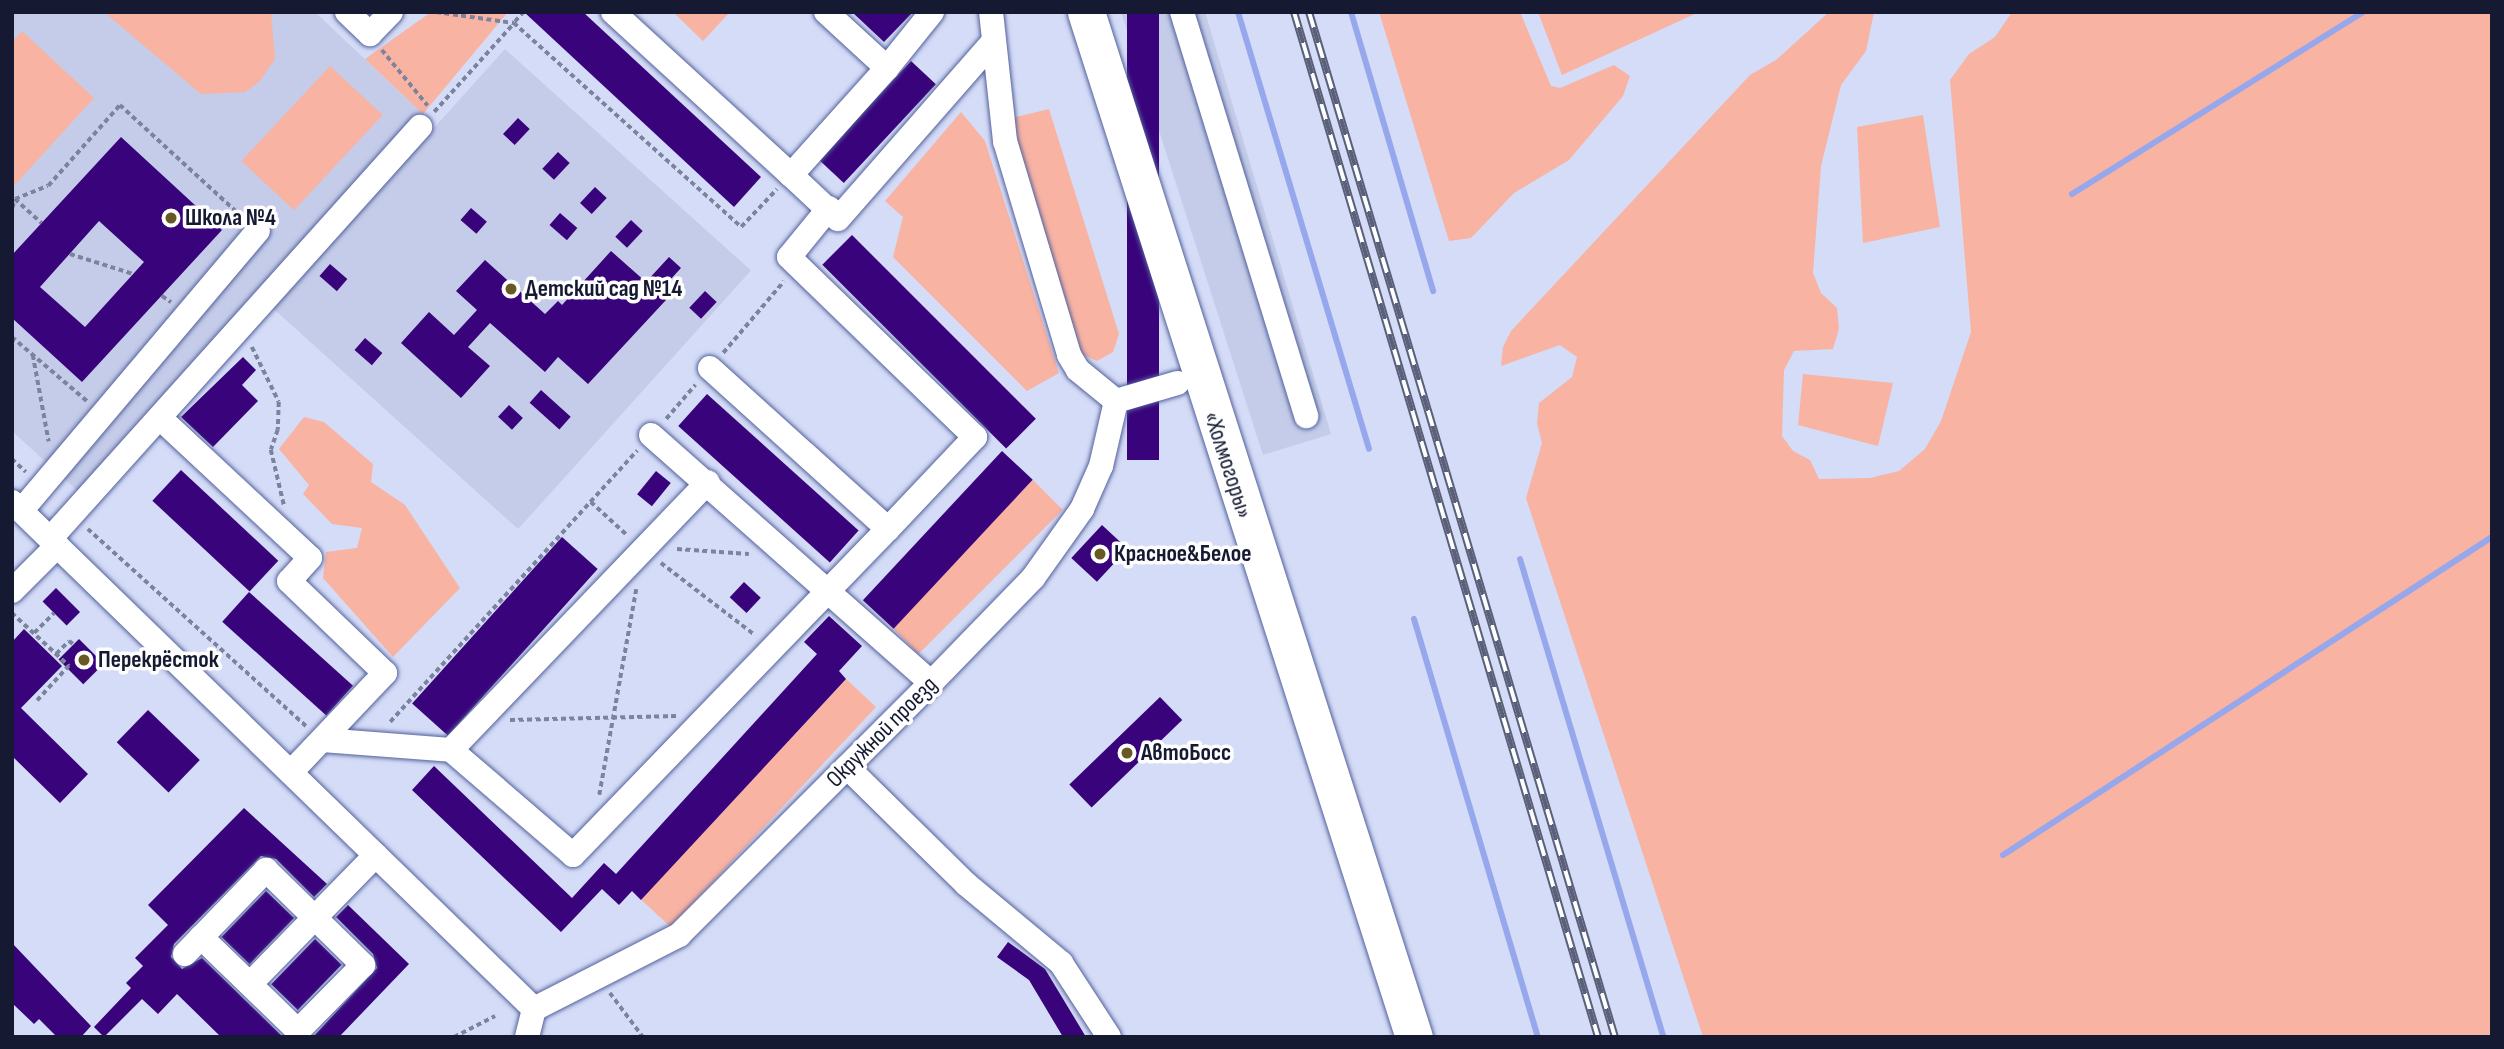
<!DOCTYPE html>
<html>
<head>
<meta charset="utf-8">
<style>
	body { margin:0 }
	#map { position:relative; width:2504px; height:1049px; overflow:hidden; background:#d4dcf7; font-family:"Sofia Sans Condensed",sans-serif }
	div>[style] { position:absolute }
	[style*='--x'] { left:calc(var(--x)*1px); top:calc(var(--y)*1px); width:calc(var(--w)*1px); rotate:calc(var(--a)*1deg) }
	.built>* { inset:0; background:#c4cce9; transform-origin:0 0 }
	.green>* { inset:0; background:#f8b3a3; transform-origin:0 0 }
	.stream>* { height:6px; margin:-3px; padding:0 3px; transform-origin:3px; border-radius:3px; background:#96a7ec }
	.building>* { inset:0; background:#39037b; transform-origin:0 0 }
	.path>* { height:3.5px; margin-top:-1.75px; transform-origin:0; background:repeating-linear-gradient(90deg,#7c839c 0 5px,transparent 0 8.5px) }
	.roads { filter:drop-shadow(0 0 2px #53619c) drop-shadow(0 0 2px #53619c) }
	.minor>* { height:24px; margin:-12px; padding:0 12px; transform-origin:12px; border-radius:12px; background:#fff }
	.highway>* { height:37px; margin:-18.5px; padding:0 18.5px; transform-origin:18.5px; border-radius:18.5px; background:#fff }
	.rail>* { height:8px; margin-top:-4px; transform-origin:0; background:repeating-linear-gradient(90deg,#fdfefd 0 16px,#5a6079 0 32px); box-sizing:border-box; border-block:2px solid #5a6079 }
	.dots>* { width:19px; height:19px; translate:-50% -50%; box-sizing:border-box; border:4px solid #fdfefd; border-radius:50% }
	span { translate:-50% -50%; white-space:nowrap; text-align:center; line-height:1.15; -webkit-text-stroke:7px #fdfefd; paint-order:stroke }
	.poi-label { font-size:24px; color:#151a32; font-weight:700 }
	.left { translate:0 -50%; text-align:left }
	.street-label { font-size:24px; color:#151a32 }
	.frame { position:absolute; inset:0; border:14px solid #151a32; pointer-events:none }
</style>
</head>
<body>
<div id="map">
	<div class="built">
		<i style="clip-path:polygon(12px 12px,315px 12px,423px 114px,82px 495px,12px 431px)"></i>
		<i style="clip-path:polygon(1121px 12px,1205px 12px,1331px 434px,1263px 455px)"></i>
		<i style="left:505px;top:49px;width:331px;height:348px;rotate:42deg"></i>
	</div>
	<div class="green">
		<i style="clip-path:polygon(104px 12px,271px 12px,275px 59px,259px 82px,245px 92px,201px 94px)"></i>
		<i style="clip-path:polygon(431px 12px,508px 12px,423px 114px,365px 59px)"></i>
		<i style="clip-path:polygon(673px 12px,730px 12px,703px 41px)"></i>
		<i style="clip-path:polygon(1379px 12px,1520px 12px,1551px 86px,1560px 88px,1614px 65px,1630px 76px,1623px 96px,1569px 160px,1514px 193px,1471px 238px,1449px 241px)"></i>
		<i style="clip-path:polygon(1538px 12px,1699px 12px,1562px 75px)"></i>
		<i style="clip-path:polygon(1829px 12px,1874px 12px,1866px 51px,1841px 85px,1821px 166px,1813px 273px,1821px 293px,1837px 308px,1839px 329px,1833px 349px,1794px 351px,1784px 370px,1782px 436px,1793px 451px,1810px 460px,1819px 479px,1870px 478px,1899px 471px,1925px 449px,1941px 421px,1971px 332px,1950px 80px,1969px 54px,1995px 37px,2012px 12px,2492px 12px,2492px 1037px,1703px 1037px,1526px 498px,1542px 443px,1537px 423px,1539px 403px,1572px 377px,1577px 357px,1560px 345px,1501px 366px,1503px 347px,1511px 331px,1750px 75px,1776px 60px)"></i>
		<i style="clip-path:polygon(22px 31px,94px 98px,12px 188px,12px 42px)"></i>
		<i style="left:330px;top:66px;width:72px;height:130px;rotate:43deg"></i>
		<i style="clip-path:polygon(1049px 109px,1119px 334px,1113px 352px,1097px 361px,1081px 354px,1008px 119px)"></i>
		<i style="clip-path:polygon(961px 112px,985px 141px,1059px 373px,1027px 391px,893px 257px,903px 217px,885px 201px)"></i>
		<i style="clip-path:polygon(1923px 115px,1940px 227px,1863px 243px,1857px 127px)"></i>
		<i style="clip-path:polygon(1803px 374px,1893px 383px,1878px 446px,1798px 425px)"></i>
		<i style="clip-path:polygon(304px 417px,324px 422px,373px 464px,371px 482px,405px 505px,460px 588px,393px 657px,323px 578px,326px 552px,357px 548px,362px 528px,332px 524px,303px 494px,309px 485px,279px 449px)"></i>
		<i style="left:1033px;top:480px;width:42px;height:204px;rotate:45deg"></i>
		<i style="left:846px;top:679px;width:41px;height:301px;rotate:43deg"></i>
	</div>
	<div class="stream">
		<i style="--x:1238;--y:12;--w:456;--a:73.3"></i>
		<i style="--x:1351;--y:12;--w:291;--a:73.6"></i>
		<i style="--x:2072;--y:194;--w:343;--a:-32"></i>
		<i style="--x:1520;--y:559;--w:499;--a:73.3"></i>
		<i style="--x:1414;--y:619;--w:436;--a:73.5"></i>
		<i style="--x:2003;--y:855;--w:583;--a:-33.04"></i>
	</div>
	<div class="building">
		<i style="clip-path:polygon(524px 12px,583px 12px,761px 177px,734px 207px)"></i>
		<i style="clip-path:polygon(852px 12px,913px 12px,884px 42px)"></i>
		<i style="left:1127px;top:12px;width:32px;height:448px"></i>
		<i style="left:911px;top:61px;width:34px;height:135px;rotate:43deg"></i>
		<i style="left:518px;top:118px;width:16px;height:22px;rotate:43deg"></i>
		<i style="clip-path:polygon(evenodd,121px 137px,222px 230px,82px 382px,12px 318px,12px 255px,121px 137px,99px 221px,144px 262px,85px 327px,40px 287px,99px 221px)"></i>
		<i style="left:558px;top:152px;width:16px;height:23px;rotate:43deg"></i>
		<i style="left:595px;top:187px;width:16px;height:22px;rotate:43deg"></i>
		<i style="left:471px;top:208px;width:21px;height:16px;rotate:41deg"></i>
		<i style="left:560px;top:213px;width:23px;height:16px;rotate:41deg"></i>
		<i style="left:631px;top:220px;width:16px;height:23px;rotate:43deg"></i>
		<i style="left:852px;top:235px;width:260px;height:42px;rotate:45deg"></i>
		<i style="clip-path:polygon(611px 251px,646px 282px,669px 257px,681px 268px,658px 293px,666px 300px,588px 384px,558px 357px,545px 372px,490px 323px,468px 347px,490px 366px,461px 398px,401px 343px,429px 312px,454px 335px,477px 310px,456px 291px,485px 260px,545px 314px,558px 301px,562px 305px)"></i>
		<i style="left:330px;top:264px;width:23px;height:16px;rotate:41deg"></i>
		<i style="left:705px;top:291px;width:16px;height:23px;rotate:43deg"></i>
		<i style="left:365px;top:338px;width:23px;height:16px;rotate:41deg"></i>
		<i style="clip-path:polygon(243px 357px,256px 370px,242px 385px,258px 401px,213px 447px,181px 417px)"></i>
		<i style="left:541px;top:390px;width:40px;height:17px;rotate:42deg"></i>
		<i style="left:707px;top:394px;width:204px;height:43px;rotate:42deg"></i>
		<i style="left:509px;top:405px;width:19px;height:16px;rotate:43deg"></i>
		<i style="left:1002px;top:451px;width:42px;height:204px;rotate:43deg"></i>
		<i style="left:181px;top:470px;width:133px;height:42px;rotate:43deg"></i>
		<i style="left:656px;top:471px;width:19px;height:30px;rotate:39deg"></i>
		<i style="left:1102px;top:525px;width:35px;height:45px;rotate:43deg"></i>
		<i style="left:562px;top:537px;width:48px;height:224px;rotate:42deg"></i>
		<i style="left:744px;top:582px;width:23px;height:21px;rotate:43deg"></i>
		<i style="left:56px;top:588px;width:34px;height:19px;rotate:45deg"></i>
		<i style="left:249px;top:592px;width:140px;height:40px;rotate:42deg"></i>
		<i style="clip-path:polygon(829px 616px,862px 646px,839px 671px,846px 679px,641px 900px,632px 891px,619px 905px,602px 889px,561px 932px,412px 790px,434px 766px,572px 898px,604px 863px,616px 874px,817px 654px,804px 642px)"></i>
		<i style="clip-path:polygon(24px 629px,62px 666px,21px 708px,88px 774px,60px 803px,12px 756px,12px 642px)"></i>
		<i style="left:79px;top:639px;width:35px;height:29px;rotate:45deg"></i>
		<i style="left:1160px;top:697px;width:32px;height:126px;rotate:46deg"></i>
		<i style="left:148px;top:710px;width:72px;height:45px;rotate:44deg"></i>
		<i style="clip-path:polygon(244px 808px,327px 884px,314px 897px,276px 859px,261px 856px,174px 944px,171px 957px,182px 969px,202px 958px,283px 1037px,221px 1037px,177px 994px,158px 1014px,142px 999px,104px 1037px,94px 1027px,131px 988px,126px 983px,143px 966px,135px 958px,168px 925px,148px 905px)"></i>
		<i style="left:266px;top:891px;width:39px;height:64px;rotate:44deg"></i>
		<i style="clip-path:polygon(348px 905px,409px 964px,339px 1037px,313px 1037px,377px 968px,373px 954px,336px 917px)"></i>
		<i style="left:315px;top:939px;width:37px;height:63px;rotate:44deg"></i>
		<i style="clip-path:polygon(1008px 942px,1045px 969px,1086px 1037px,1063px 1037px,1029px 980px,997px 957px)"></i>
		<i style="clip-path:polygon(12px 943px,91px 1026px,81px 1037px,57px 1037px,39px 1019px,34px 1024px,12px 1003px)"></i>
	</div>
	<div class="path">
		<i style="--x:436;--y:12;--w:79;--a:8"></i>
		<i style="--x:524;--y:12;--w:15;--a:132"></i>
		<i style="--x:514;--y:23;--w:305;--a:41.9"></i>
		<i style="--x:741;--y:227;--w:52;--a:-46.5"></i>
		<i style="--x:382;--y:50;--w:72;--a:50.6"></i>
		<i style="--x:434;--y:112;--w:120;--a:-48"></i>
		<i style="--x:15;--y:199;--w:36;--a:42"></i>
		<i style="--x:12;--y:208;--w:9;--a:-72"></i>
		<i style="--x:15;--y:199;--w:35;--a:-22"></i>
		<i style="--x:48;--y:186;--w:108;--a:-48.4"></i>
		<i style="--x:120;--y:105;--w:164;--a:42.5"></i>
		<i style="--x:70;--y:254;--w:66;--a:17.6"></i>
		<i style="--x:162;--y:296;--w:11;--a:34"></i>
		<i style="--x:12;--y:337;--w:100;--a:40.5"></i>
		<i style="--x:252;--y:347;--w:61;--a:63.9"></i>
		<i style="--x:279;--y:402;--w:28;--a:92"></i>
		<i style="--x:278;--y:430;--w:21;--a:109"></i>
		<i style="--x:271;--y:450;--w:57;--a:76.7"></i>
		<i style="--x:723;--y:353;--w:94;--a:-49.7"></i>
		<i style="--x:33;--y:355;--w:88;--a:79.6"></i>
		<i style="--x:666;--y:419;--w:45;--a:-49.5"></i>
		<i style="--x:12;--y:459;--w:19;--a:43"></i>
		<i style="--x:591;--y:502;--w:50;--a:42.6"></i>
		<i style="--x:88;--y:529;--w:294;--a:42.1"></i>
		<i style="--x:677;--y:549;--w:72;--a:4"></i>
		<i style="--x:661;--y:563;--w:118;--a:37.5"></i>
		<i style="--x:12;--y:613;--w:78;--a:42.9"></i>
		<i style="--x:69;--y:666;--w:47;--a:132.4"></i>
		<i style="--x:34;--y:633;--w:28;--a:-45"></i>
		<i style="--x:56;--y:654;--w:18;--a:-45"></i>
		<i style="--x:69;--y:641;--w:5;--a:37"></i>
		<i style="--x:510;--y:720;--w:167;--a:-1.4"></i>
		<i style="--x:390;--y:722;--w:367;--a:-47.7"></i>
		<i style="--x:599;--y:795;--w:209;--a:-79.8"></i>
		<i style="--x:610;--y:993;--w:55;--a:53.1"></i>
		<i style="--x:454;--y:1037;--w:46;--a:-27.1"></i>
	</div>
	<div class="roads">
		<div class="minor">
			<i style="--x:347;--y:12;--w:32;--a:44"></i>
			<i style="--x:370;--y:34;--w:30;--a:-46"></i>
			<i style="--x:613;--y:12;--w:241;--a:42.5"></i>
			<i style="--x:826;--y:12;--w:83;--a:42.6"></i>
			<i style="--x:887;--y:68;--w:72;--a:-51.2"></i>
			<i style="--x:991;--y:12;--w:130;--a:83.8"></i>
			<i style="--x:1005;--y:141;--w:223;--a:73.3"></i>
			<i style="--x:1069;--y:355;--w:17;--a:59"></i>
			<i style="--x:1078;--y:370;--w:49;--a:39.2"></i>
			<i style="--x:1182;--y:12;--w:423;--a:72.9"></i>
			<i style="--x:887;--y:68;--w:144;--a:131.9"></i>
			<i style="--x:791;--y:175;--w:64;--a:43.1"></i>
			<i style="--x:838;--y:219;--w:234;--a:-48.8"></i>
			<i style="--x:829;--y:208;--w:63;--a:129.2"></i>
			<i style="--x:789;--y:257;--w:259;--a:44.1"></i>
			<i style="--x:975;--y:437;--w:127;--a:133.4"></i>
			<i style="--x:160;--y:418;--w:205;--a:43"></i>
			<i style="--x:310;--y:558;--w:31;--a:132"></i>
			<i style="--x:289;--y:581;--w:133;--a:43.8"></i>
			<i style="--x:385;--y:673;--w:137;--a:133.5"></i>
			<i style="--x:651;--y:435;--w:374;--a:41.5"></i>
			<i style="--x:12;--y:502;--w:728;--a:44.16"></i>
			<i style="--x:21;--y:511;--w:367;--a:-49.8"></i>
			<i style="--x:50;--y:539;--w:554;--a:-48.07"></i>
			<i style="--x:12;--y:591;--w:64;--a:-45"></i>
			<i style="--x:322;--y:740;--w:129;--a:4.4"></i>
			<i style="--x:451;--y:750;--w:161;--a:40.7"></i>
			<i style="--x:573;--y:855;--w:453;--a:-46"></i>
			<i style="--x:888;--y:529;--w:240;--a:-137.9"></i>
			<i style="--x:451;--y:750;--w:371;--a:-46.2"></i>
			<i style="--x:847;--y:767;--w:167;--a:44.5"></i>
			<i style="--x:966;--y:884;--w:124;--a:39.7"></i>
			<i style="--x:1061;--y:963;--w:88;--a:57"></i>
			<i style="--x:185;--y:954;--w:117;--a:-46"></i>
			<i style="--x:266;--y:870;--w:136;--a:44.4"></i>
			<i style="--x:363;--y:965;--w:93;--a:134.6"></i>
			<i style="--x:298;--y:1031;--w:135;--a:-135.9"></i>
			<i style="--x:250;--y:984;--w:180;--a:-45.7"></i>
			<i style="--x:527;--y:1037;--w:29;--a:-76"></i>
			<i style="--x:534;--y:1009;--w:163;--a:-27"></i>
			<i style="--x:679;--y:935;--w:356;--a:-45"></i>
			<i style="--x:931;--y:683;--w:146;--a:-45.8"></i>
			<i style="--x:1033;--y:578;--w:85;--a:-54.6"></i>
			<i style="--x:1082;--y:509;--w:47;--a:-66.2"></i>
			<i style="--x:1101;--y:466;--w:67;--a:-77"></i>
			<i style="--x:1116;--y:401;--w:64;--a:-16.4"></i>
		</div>
		<div class="highway">
			<i style="--x:1086;--y:12;--w:1076;--a:72.26"></i>
		</div>
	</div>
	<div class="rail">
		<i style="--x:1294;--y:12;--w:1069;--a:73.48"></i>
		<i style="--x:1309;--y:12;--w:1070;--a:73.38"></i>
	</div>
	<div class="dots">
		<i style="left:171px;top:218px;background:#675825"></i>
		<i style="left:511px;top:289px;background:#675825"></i>
		<i style="left:1100px;top:554px;background:#675825"></i>
		<i style="left:84px;top:660px;background:#675825"></i>
		<i style="left:1127px;top:753px;background:#675825"></i>
	</div>
	<div class="poi-label">
		<span class="left" style="left:185px;top:218px">Школа №4</span>
		<span class="left" style="left:525px;top:289px">Детский сад №14</span>
		<span class="left" style="left:1114px;top:554px">Красное&amp;Белое</span>
		<span class="left" style="left:98px;top:660px">Перекрёсток</span>
		<span class="left" style="left:1141px;top:753px">АвтоБосс</span>
	</div>
	<div class="street-label">
		<span style="left:1228px;top:465px;rotate:72deg">«Холмогоры»</span>
		<span style="left:882px;top:732px;rotate:-45deg">Окружной проезд</span>
	</div>
	<div class="frame"></div>
</div>
</body>
</html>
